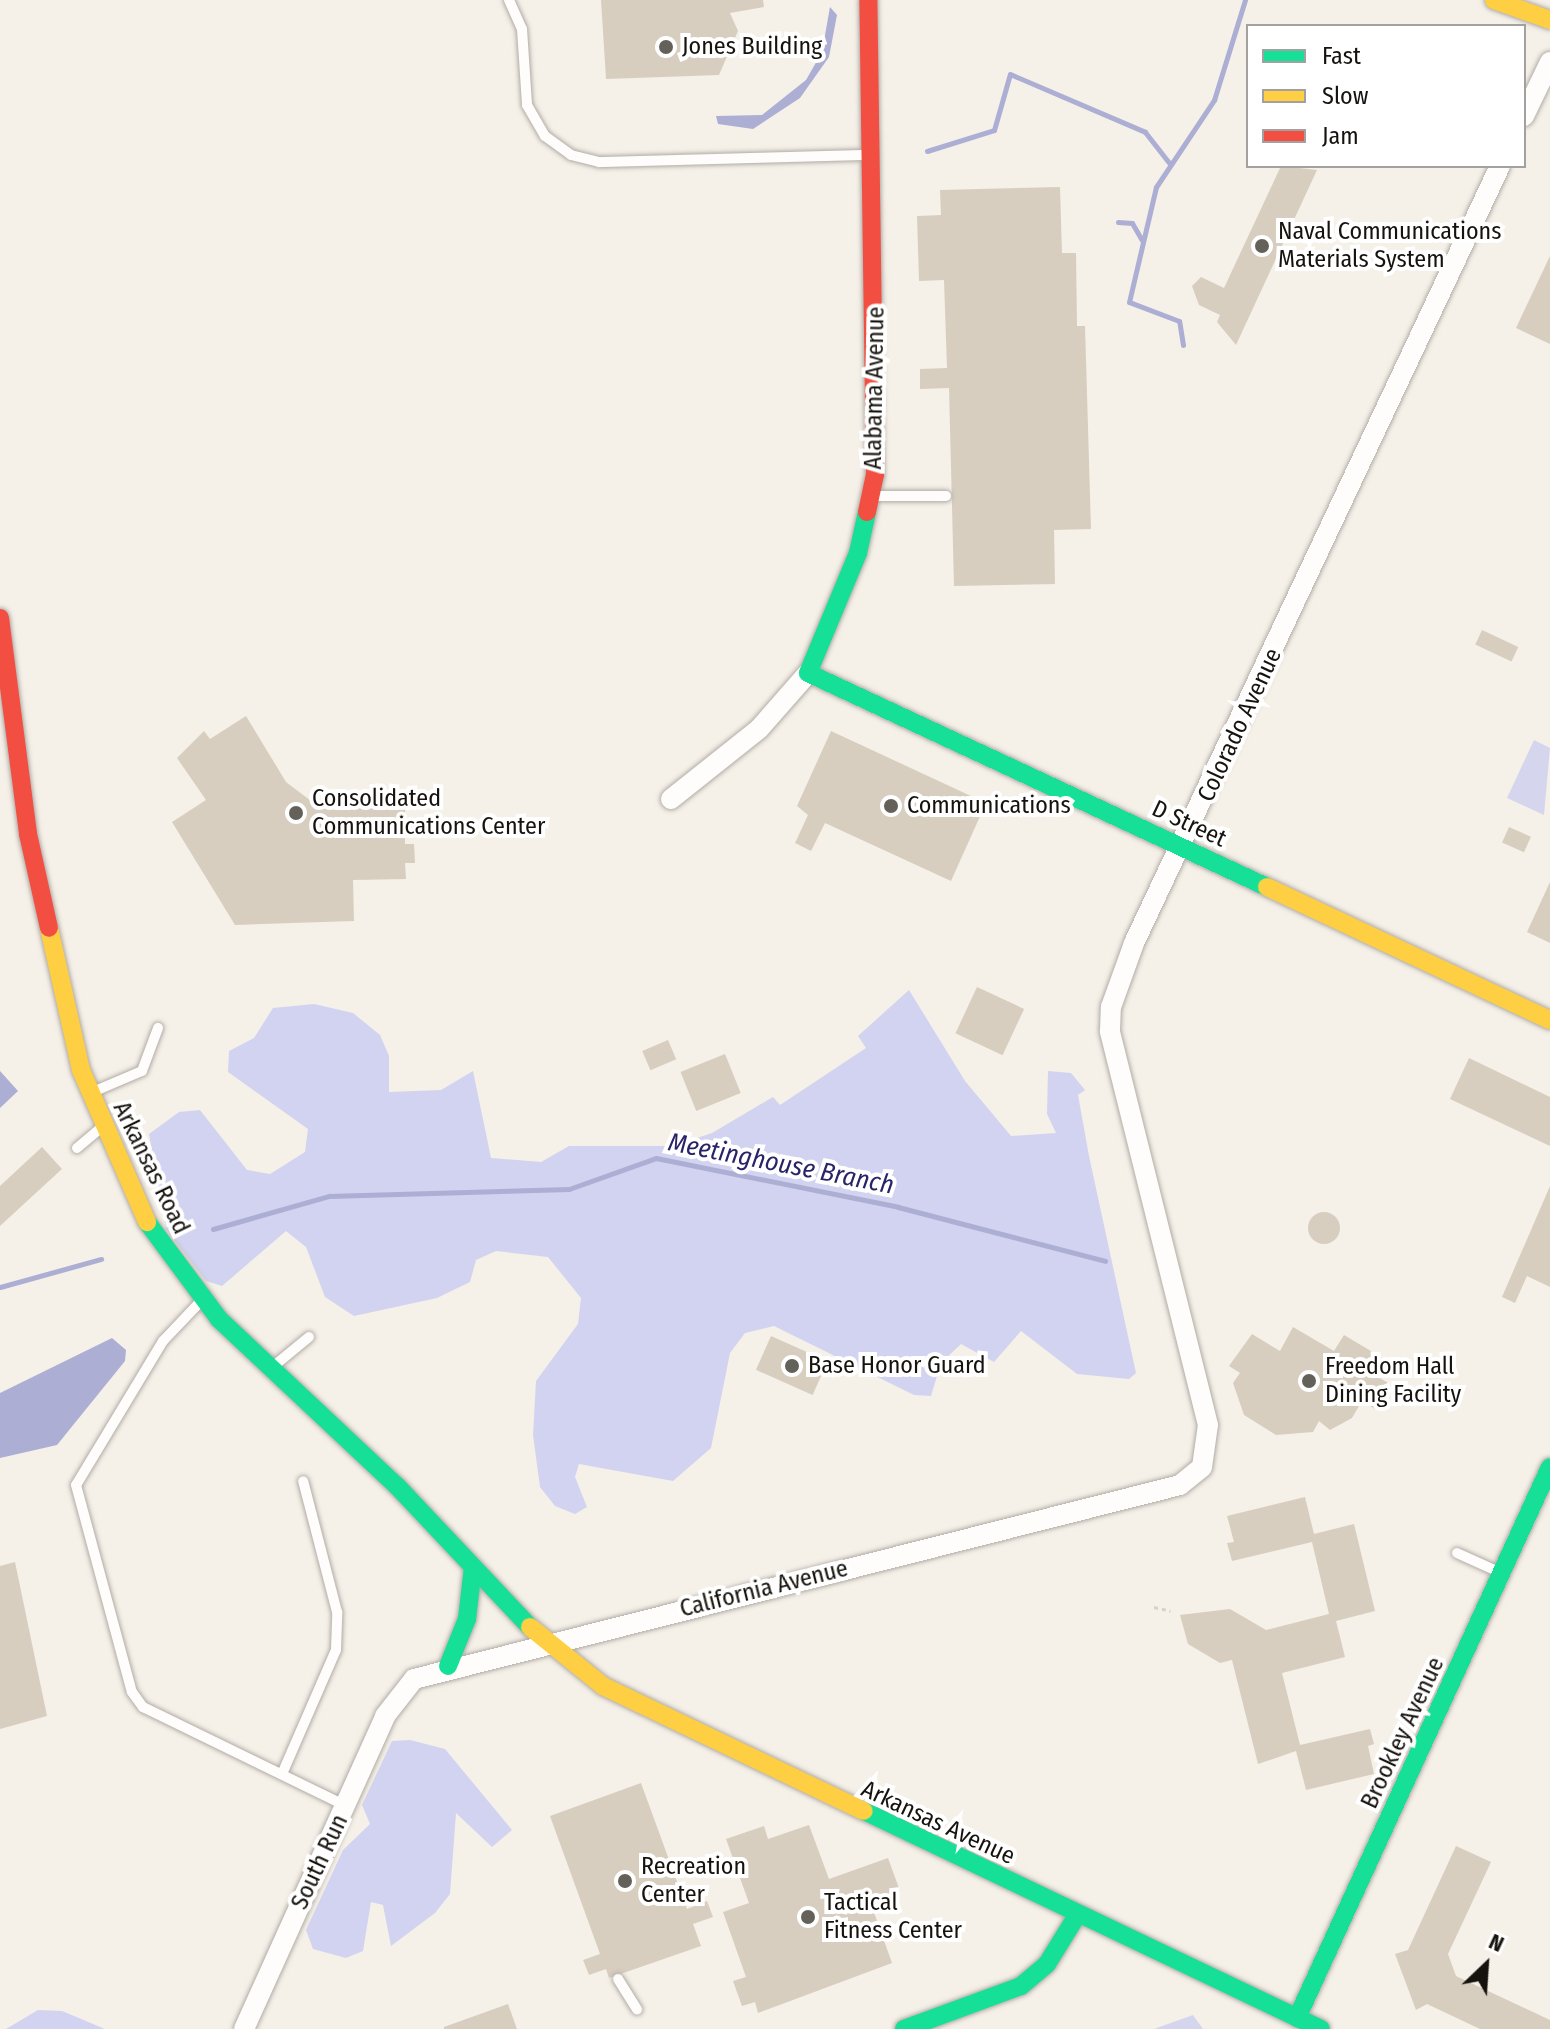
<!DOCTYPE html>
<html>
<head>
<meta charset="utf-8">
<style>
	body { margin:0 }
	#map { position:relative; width:1550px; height:2029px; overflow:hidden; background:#f5f0e8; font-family:"Fira Sans Condensed",sans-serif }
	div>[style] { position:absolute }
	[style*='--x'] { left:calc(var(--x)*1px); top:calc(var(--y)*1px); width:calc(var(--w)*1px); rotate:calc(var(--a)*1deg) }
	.green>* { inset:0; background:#d5d6ee }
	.forest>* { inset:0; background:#d2d3f0 }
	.water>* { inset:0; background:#acaed3 }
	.stream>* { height:5px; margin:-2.5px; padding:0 2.5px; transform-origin:2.5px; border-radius:2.5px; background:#acaed3 }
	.building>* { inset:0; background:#d7cebf; transform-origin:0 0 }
	.round { border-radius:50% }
	.path>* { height:3px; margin-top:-1.5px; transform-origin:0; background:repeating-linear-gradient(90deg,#d5d3d0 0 4px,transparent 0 8px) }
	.roads { filter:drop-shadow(0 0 2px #b1aca6) drop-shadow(0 0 2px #b1aca6) }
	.lane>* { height:10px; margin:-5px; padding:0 5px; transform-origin:5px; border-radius:5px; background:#fefdfc }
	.street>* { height:20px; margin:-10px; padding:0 10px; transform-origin:10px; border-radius:10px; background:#fefdfc }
	.fast>* { height:18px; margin:-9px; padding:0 9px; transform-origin:9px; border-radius:9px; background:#16e098 }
	.slow>* { height:18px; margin:-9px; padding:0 9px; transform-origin:9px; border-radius:9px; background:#ffcf43 }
	.jam>* { height:18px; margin:-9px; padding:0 9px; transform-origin:9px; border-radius:9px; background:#f24e42 }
	.dots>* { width:22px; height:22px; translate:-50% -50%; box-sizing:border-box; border:4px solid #fff; border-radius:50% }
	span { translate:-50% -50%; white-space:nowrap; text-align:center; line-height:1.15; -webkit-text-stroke:8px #fff; paint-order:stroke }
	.poi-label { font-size:24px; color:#16130e }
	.left { translate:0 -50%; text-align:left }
	.street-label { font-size:24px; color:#16130e }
	.water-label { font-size:26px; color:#282467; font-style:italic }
	.legend { position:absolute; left:1246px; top:24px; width:280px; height:144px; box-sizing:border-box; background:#fff; border:2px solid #a2a19f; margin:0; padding:10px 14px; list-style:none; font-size:24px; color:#16130e }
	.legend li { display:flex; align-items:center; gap:16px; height:40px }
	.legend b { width:40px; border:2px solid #a2a19f }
	.north { position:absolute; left:1446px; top:1925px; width:80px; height:80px; -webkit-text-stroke:6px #fff; paint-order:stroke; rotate:25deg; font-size:22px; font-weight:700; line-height:32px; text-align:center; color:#16130e }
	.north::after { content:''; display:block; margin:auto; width:28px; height:36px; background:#16130e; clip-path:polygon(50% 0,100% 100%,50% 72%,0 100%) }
</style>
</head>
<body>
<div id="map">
	<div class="green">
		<i style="clip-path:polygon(1534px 740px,1550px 748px,1544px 815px,1507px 798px)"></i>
		<i style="clip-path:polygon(1193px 2015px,1203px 2029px,1154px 2029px)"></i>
	</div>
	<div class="forest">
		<i style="clip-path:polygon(909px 990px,965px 1081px,1011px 1136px,1056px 1133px,1047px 1114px,1048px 1071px,1071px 1073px,1085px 1090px,1078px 1095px,1089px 1156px,1136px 1373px,1129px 1379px,1077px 1374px,1021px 1331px,994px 1362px,961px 1344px,941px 1363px,931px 1396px,914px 1395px,774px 1326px,745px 1333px,730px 1353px,711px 1448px,673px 1481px,579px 1464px,575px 1477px,587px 1507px,575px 1514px,555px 1506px,540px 1487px,533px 1435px,536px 1381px,578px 1324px,581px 1298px,548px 1257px,496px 1251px,476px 1260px,470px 1282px,437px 1298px,354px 1316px,325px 1297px,306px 1247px,286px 1231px,222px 1286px,206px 1281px,166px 1229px,149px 1134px,179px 1112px,200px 1110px,247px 1170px,270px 1174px,305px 1152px,308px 1129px,228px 1072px,229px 1051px,254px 1038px,273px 1008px,314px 1004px,353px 1013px,380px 1035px,389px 1056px,389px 1092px,441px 1090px,473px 1071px,491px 1158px,541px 1162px,569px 1146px,673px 1146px,712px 1133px,773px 1097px,780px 1105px,866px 1048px,858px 1036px)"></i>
		<i style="clip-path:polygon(410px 1740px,445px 1749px,512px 1830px,492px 1847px,456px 1813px,450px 1894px,435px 1913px,391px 1946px,383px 1905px,371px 1902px,363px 1951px,346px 1958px,313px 1949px,306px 1930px,343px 1850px,370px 1824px,362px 1805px,392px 1741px)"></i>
		<i style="clip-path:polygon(38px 2010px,62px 2011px,105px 2029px,6px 2029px)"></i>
	</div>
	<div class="water">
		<i style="clip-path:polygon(830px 7px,837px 15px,829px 57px,800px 98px,753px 129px,718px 124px,716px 116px,762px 115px,806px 80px,822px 52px)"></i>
		<i style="clip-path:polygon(0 1071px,18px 1091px,0 1108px)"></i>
		<i style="clip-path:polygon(112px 1338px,126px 1350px,125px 1361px,57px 1445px,0 1458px,0 1393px)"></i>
	</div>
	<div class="stream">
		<i style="--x:927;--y:151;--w:70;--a:-17.4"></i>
		<i style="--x:994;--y:130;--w:58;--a:-74.1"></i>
		<i style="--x:1010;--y:74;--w:147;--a:23.2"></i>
		<i style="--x:1145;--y:132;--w:39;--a:52"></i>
		<i style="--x:1118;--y:222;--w:14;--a:4"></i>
		<i style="--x:1132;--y:223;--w:20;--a:60"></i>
		<i style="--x:1183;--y:345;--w:24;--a:-99"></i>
		<i style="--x:1179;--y:321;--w:53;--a:-159.2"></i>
		<i style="--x:1129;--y:302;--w:118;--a:-76.8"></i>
		<i style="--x:1156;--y:187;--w:105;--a:-56.3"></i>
		<i style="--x:1214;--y:100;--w:105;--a:-72.8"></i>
		<i style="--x:213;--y:1229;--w:121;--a:-15.9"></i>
		<i style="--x:329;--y:1196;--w:240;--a:-1.7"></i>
		<i style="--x:569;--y:1189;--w:92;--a:-19.6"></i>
		<i style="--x:656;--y:1158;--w:247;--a:11.4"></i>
		<i style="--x:898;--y:1207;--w:214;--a:14.6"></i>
		<i style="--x:0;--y:1287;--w:105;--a:-15.5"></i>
	</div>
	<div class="building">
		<i style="clip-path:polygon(601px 0,763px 0,764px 7px,730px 13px,738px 31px,719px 75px,606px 79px)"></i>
		<i style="clip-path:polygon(1281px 166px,1317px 170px,1236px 345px,1217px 322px,1220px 315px,1199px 305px,1192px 286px,1201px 277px,1224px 288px)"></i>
		<i style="clip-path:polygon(1060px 187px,1062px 253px,1076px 253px,1077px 326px,1085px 326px,1091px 529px,1054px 530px,1055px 584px,954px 586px,949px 388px,920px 389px,920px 369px,947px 368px,944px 280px,919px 281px,917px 216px,941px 215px,940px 190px)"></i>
		<i style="clip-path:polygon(1550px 256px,1550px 344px,1516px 328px)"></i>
		<i style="left:1482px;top:630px;width:40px;height:16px;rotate:25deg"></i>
		<i style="clip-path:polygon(246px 716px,286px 782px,315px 804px,405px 802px,405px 844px,414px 844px,415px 863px,405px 863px,406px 879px,353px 880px,354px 921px,235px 925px,172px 822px,206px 800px,177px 758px,204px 731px,210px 739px)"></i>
		<i style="clip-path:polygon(831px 731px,986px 803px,951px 881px,825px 823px,811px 851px,795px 843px,808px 815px,797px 806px)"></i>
		<i style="left:1509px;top:827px;width:24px;height:17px;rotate:24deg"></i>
		<i style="clip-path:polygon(1550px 882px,1550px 943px,1527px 932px)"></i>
		<i style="left:977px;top:987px;width:52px;height:51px;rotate:25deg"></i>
		<i style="left:668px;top:1040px;width:21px;height:28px;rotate:67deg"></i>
		<i style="left:725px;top:1054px;width:42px;height:48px;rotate:68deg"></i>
		<i style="clip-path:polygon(1469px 1058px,1550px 1097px,1550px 1146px,1450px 1099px)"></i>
		<i style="clip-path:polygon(42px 1147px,62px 1169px,0 1226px,0 1186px)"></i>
		<i style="clip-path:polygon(1550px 1186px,1550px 1287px,1527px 1276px,1515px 1303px,1502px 1297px)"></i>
		<i class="round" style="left:1308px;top:1212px;width:32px;height:32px"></i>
		<i style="clip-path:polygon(1293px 1327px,1334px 1351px,1344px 1335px,1386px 1360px,1376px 1376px,1390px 1384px,1375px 1409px,1362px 1401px,1352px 1418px,1330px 1430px,1319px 1421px,1313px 1432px,1276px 1435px,1244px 1415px,1233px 1383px,1240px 1373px,1229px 1366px,1252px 1334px,1280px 1351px)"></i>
		<i style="left:771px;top:1336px;width:62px;height:37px;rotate:24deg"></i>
		<i style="clip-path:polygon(1305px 1497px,1314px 1534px,1354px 1524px,1375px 1611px,1336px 1621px,1345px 1657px,1282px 1673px,1300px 1745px,1370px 1729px,1374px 1744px,1368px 1746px,1374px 1774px,1306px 1790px,1296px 1751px,1258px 1764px,1232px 1660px,1220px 1663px,1188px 1644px,1180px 1615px,1230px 1609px,1266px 1630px,1329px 1614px,1312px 1542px,1232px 1561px,1227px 1543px,1234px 1542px,1227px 1516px)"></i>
		<i style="clip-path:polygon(15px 1562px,47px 1716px,0 1729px,0 1566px)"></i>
		<i style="clip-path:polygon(641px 1783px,687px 1909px,707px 1901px,713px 1917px,693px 1924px,701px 1946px,609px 1978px,606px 1969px,589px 1975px,583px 1960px,600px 1954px,550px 1816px)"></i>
		<i style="clip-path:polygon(809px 1825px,829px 1879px,888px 1858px,900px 1891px,870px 1901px,892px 1963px,758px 2013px,755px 2002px,742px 2006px,733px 1981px,746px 1977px,723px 1912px,749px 1903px,726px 1839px,764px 1826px,768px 1839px)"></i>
		<i style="clip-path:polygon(1456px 1846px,1491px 1862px,1448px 1954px,1456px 1976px,1550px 2020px,1550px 2029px,1480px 2029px,1427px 2004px,1416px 2010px,1395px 1954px,1408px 1950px)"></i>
		<i style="clip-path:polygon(508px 2004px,517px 2029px,444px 2029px,444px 2027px)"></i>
	</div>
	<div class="path">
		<i style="--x:1154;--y:1607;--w:17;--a:13"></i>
	</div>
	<div class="roads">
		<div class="lane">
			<i style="--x:509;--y:0;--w:32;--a:66"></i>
			<i style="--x:522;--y:29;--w:76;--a:86.2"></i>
			<i style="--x:527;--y:105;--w:36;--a:60"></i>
			<i style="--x:545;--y:136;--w:32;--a:36"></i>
			<i style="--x:571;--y:155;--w:29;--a:14"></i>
			<i style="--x:599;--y:162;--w:268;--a:-1.5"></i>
			<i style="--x:874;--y:496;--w:72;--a:0"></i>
			<i style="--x:95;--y:1091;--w:51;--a:-23.1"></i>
			<i style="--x:142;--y:1071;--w:46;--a:-69.6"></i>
			<i style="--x:77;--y:1148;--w:33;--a:-40"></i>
			<i style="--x:201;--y:1301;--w:55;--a:133.5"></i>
			<i style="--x:163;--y:1341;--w:168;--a:121.1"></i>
			<i style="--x:76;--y:1485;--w:214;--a:74.9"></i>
			<i style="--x:132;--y:1692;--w:19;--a:54"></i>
			<i style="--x:143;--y:1707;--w:226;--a:26"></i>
			<i style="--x:275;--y:1365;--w:44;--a:-39.5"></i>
			<i style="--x:1457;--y:1553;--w:46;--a:24.3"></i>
			<i style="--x:282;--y:1774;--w:135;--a:-66.5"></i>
			<i style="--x:336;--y:1650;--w:38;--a:-88"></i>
			<i style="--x:337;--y:1612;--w:135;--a:-104.5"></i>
			<i style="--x:618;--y:1979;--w:36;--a:58"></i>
		</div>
		<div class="street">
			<i style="--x:1524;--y:116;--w:60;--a:-64.3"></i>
			<i style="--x:671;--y:799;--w:112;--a:-38.5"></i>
			<i style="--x:759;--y:729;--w:74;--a:-48.8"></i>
			<i style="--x:244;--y:2029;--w:343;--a:-65.7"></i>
			<i style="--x:385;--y:1716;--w:47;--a:-51.9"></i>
			<i style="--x:414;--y:1679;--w:790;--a:-14.21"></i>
			<i style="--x:1180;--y:1485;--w:28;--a:-39"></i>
			<i style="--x:1202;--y:1467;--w:42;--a:-81.9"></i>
			<i style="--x:1208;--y:1425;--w:406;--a:-104"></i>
			<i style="--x:1110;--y:1031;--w:24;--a:-88"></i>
			<i style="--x:1111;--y:1007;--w:68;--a:-70.2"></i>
			<i style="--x:1134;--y:943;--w:859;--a:-64.78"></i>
		</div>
		<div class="fast">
			<i style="--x:867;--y:512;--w:42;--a:102.4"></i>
			<i style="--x:858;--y:553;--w:130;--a:112.6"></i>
			<i style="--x:808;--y:673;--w:506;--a:25"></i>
			<i style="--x:147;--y:1222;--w:121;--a:53.4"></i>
			<i style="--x:219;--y:1319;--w:244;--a:43.2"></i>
			<i style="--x:397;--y:1486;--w:194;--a:46.7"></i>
			<i style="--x:448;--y:1666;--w:51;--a:-68"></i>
			<i style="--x:467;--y:1619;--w:52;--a:-83.4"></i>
			<i style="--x:864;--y:1811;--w:506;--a:25.5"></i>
			<i style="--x:1297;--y:2018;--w:606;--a:-65.34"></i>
			<i style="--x:904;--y:2029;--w:125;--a:-20.2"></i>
			<i style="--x:1021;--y:1986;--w:34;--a:-40"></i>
			<i style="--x:1047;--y:1964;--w:55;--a:-58.3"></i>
		</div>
		<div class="slow">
			<i style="--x:1494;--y:0;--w:59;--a:19.7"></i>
			<i style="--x:1267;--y:887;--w:313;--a:25.2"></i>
			<i style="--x:49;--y:928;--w:146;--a:77.3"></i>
			<i style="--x:81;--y:1070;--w:166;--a:66.5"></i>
			<i style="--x:530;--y:1627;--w:94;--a:38.9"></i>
			<i style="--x:603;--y:1686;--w:289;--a:25.6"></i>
		</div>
		<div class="jam">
			<i style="--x:867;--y:512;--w:38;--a:-78"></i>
			<i style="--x:875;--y:475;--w:475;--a:-90.8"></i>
			<i style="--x:0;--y:618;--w:218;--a:82.6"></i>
			<i style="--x:28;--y:834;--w:96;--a:77.4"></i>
		</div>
	</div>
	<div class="dots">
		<i style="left:666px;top:47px;background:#64605a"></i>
		<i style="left:1262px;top:246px;background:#64605a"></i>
		<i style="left:891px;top:806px;background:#64605a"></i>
		<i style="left:296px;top:813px;background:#64605a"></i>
		<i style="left:792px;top:1366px;background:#64605a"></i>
		<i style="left:1309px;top:1381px;background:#64605a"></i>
		<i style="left:625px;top:1881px;background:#64605a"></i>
		<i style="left:808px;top:1917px;background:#64605a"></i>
	</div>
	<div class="poi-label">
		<span class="left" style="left:682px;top:47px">Jones Building</span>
		<span class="left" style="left:1278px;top:246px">Naval Communications<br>Materials System</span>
		<span class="left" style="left:312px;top:813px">Consolidated<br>Communications Center</span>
		<span class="left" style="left:907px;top:806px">Communications</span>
		<span class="left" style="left:808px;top:1366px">Base Honor Guard</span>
		<span class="left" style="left:1325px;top:1381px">Freedom Hall<br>Dining Facility</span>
		<span class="left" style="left:641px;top:1881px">Recreation<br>Center</span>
		<span class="left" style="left:824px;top:1917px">Tactical<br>Fitness Center</span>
	</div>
	<div class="street-label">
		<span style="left:875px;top:388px;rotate:-89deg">Alabama Avenue</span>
		<span style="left:1240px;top:725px;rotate:-65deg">Colorado Avenue</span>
		<span style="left:1189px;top:824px;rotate:25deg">D Street</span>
		<span style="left:151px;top:1168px;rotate:64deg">Arkansas Road</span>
		<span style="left:764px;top:1589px;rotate:-14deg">California Avenue</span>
		<span style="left:1403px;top:1733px;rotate:-65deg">Brookley Avenue</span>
		<span style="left:938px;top:1823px;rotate:25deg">Arkansas Avenue</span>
		<span style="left:320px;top:1862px;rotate:-65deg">South Run</span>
	</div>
	<div class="water-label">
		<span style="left:781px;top:1164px;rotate:11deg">Meetinghouse Branch</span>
	</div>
	<ul class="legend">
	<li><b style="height:10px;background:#16e098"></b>Fast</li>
	<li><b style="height:10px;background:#ffcf43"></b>Slow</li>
	<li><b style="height:10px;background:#f24e42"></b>Jam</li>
	</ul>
	<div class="north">N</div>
</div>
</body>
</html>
